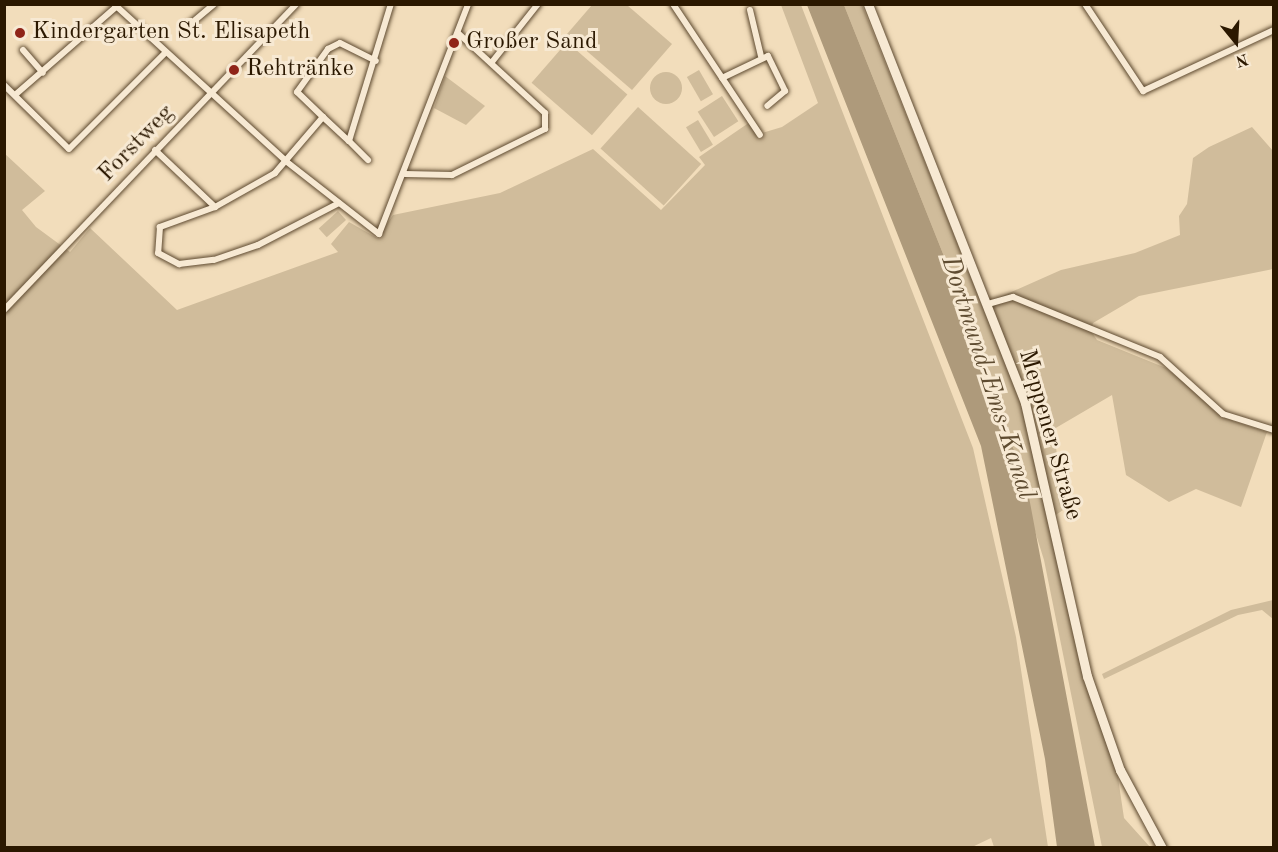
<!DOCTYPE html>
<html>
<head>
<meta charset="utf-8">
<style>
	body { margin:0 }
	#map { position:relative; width:1278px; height:852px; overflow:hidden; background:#f2ddbb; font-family:"Old Standard TT",serif }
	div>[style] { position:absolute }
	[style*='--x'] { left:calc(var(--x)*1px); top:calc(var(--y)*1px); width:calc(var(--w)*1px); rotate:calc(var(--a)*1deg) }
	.green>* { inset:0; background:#d0bc9b; transform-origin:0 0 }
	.round { border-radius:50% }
	.water>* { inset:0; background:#ae9a7b }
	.roads { filter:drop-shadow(0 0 2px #5d492f) drop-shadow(0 0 2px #5d492f) }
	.street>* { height:6px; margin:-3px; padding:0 3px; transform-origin:3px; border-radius:3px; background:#f7e9d3 }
	.secondary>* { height:9px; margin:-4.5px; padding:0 4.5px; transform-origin:4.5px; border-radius:4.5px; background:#f7e9d3 }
	.dots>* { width:16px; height:16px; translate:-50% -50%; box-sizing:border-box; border:3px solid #f7e9d3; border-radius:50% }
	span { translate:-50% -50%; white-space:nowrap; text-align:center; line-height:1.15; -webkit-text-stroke:6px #f7e9d3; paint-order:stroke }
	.poi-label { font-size:24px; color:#2b1800 }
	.left { translate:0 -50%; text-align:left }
	.street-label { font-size:24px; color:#2b1800 }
	.water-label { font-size:26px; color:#5f4c31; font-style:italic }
	.frame { position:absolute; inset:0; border:6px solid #2b1800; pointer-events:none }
	.north { position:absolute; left:1206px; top:12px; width:60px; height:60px; -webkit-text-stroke:4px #f7e9d3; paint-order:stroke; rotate:162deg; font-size:16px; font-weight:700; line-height:24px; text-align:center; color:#2b1800 }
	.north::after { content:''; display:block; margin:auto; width:21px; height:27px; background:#2b1800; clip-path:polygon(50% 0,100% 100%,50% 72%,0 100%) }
</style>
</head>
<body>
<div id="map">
	<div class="green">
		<i style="clip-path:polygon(592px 5px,627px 5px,672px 44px,632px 90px,567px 34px)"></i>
		<i style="clip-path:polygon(781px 5px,801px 5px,973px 448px,1016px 637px,1048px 847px,994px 847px,991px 838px,970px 848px,5px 847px,4px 153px,45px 191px,22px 210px,36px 227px,70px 252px,90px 228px,177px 310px,338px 252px,331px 244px,349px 222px,377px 238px,393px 215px,500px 193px,593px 149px,661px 210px,705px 165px,699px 157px,750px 122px,759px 134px,782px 127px,818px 103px)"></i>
		<i style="clip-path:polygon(844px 5px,862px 5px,982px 305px,1061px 270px,1135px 253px,1180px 235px,1179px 216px,1187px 204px,1193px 158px,1209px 147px,1252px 127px,1273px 151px,1273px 269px,1139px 296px,1093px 323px,1091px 331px,1097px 340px,1166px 368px,1233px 421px,1267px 432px,1241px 507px,1196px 489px,1169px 502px,1126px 475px,1112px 395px,1054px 429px,1063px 510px,1050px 519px,1052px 533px,1117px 771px,1124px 818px,1150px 847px,1102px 847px,1044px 560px,967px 314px)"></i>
		<i style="left:567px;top:42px;width:80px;height:54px;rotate:41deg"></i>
		<i style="left:699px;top:70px;width:28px;height:14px;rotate:60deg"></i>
		<i class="round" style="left:650px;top:72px;width:32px;height:32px"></i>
		<i style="clip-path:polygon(445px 76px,485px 106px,466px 125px,434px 108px)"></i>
		<i style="left:722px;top:96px;width:30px;height:29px;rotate:57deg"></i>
		<i style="left:638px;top:107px;width:85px;height:56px;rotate:42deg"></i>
		<i style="left:698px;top:120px;width:29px;height:14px;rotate:59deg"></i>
		<i style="left:338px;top:211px;width:12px;height:26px;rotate:48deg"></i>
		<i style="clip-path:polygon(1273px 600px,1273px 619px,1262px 610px,1238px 615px,1104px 679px,1102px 674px,1231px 610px)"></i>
	</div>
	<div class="water">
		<i style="clip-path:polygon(807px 5px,844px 5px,967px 314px,1028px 492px,1095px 847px,1057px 847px,1045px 759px,981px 446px)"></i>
	</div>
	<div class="roads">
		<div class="street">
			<i style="--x:114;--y:4;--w:234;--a:42.4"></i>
			<i style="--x:287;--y:162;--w:117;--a:38"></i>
			<i style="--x:379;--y:234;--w:247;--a:-68.8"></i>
			<i style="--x:673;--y:4;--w:157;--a:56.4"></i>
			<i style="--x:1085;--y:4;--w:105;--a:56.3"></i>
			<i style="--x:1143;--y:91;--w:145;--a:-25"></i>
			<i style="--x:750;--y:10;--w:47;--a:76.6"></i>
			<i style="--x:188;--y:26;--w:34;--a:-40"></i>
			<i style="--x:23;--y:50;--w:30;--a:49"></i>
			<i style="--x:492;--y:62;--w:74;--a:-51.6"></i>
			<i style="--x:722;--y:78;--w:51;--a:-25.6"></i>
			<i style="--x:768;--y:56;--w:39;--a:64"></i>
			<i style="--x:785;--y:91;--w:23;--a:140"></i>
			<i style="--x:4;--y:85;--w:91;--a:44.6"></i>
			<i style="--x:69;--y:149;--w:137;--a:-45"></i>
			<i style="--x:15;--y:95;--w:134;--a:-41.1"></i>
			<i style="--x:323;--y:117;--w:36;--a:-136"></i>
			<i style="--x:297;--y:92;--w:53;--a:-54.2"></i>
			<i style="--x:328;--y:49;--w:13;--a:-27"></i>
			<i style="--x:340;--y:43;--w:40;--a:26.6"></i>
			<i style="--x:349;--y:141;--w:27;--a:45"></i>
			<i style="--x:155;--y:150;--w:83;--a:43.5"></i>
			<i style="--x:215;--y:207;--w:69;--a:-29.5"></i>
			<i style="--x:275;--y:173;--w:74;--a:-49.4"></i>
			<i style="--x:323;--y:117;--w:35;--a:43"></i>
			<i style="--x:349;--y:141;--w:143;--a:-73"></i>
			<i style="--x:405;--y:174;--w:47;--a:1.2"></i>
			<i style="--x:452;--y:175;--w:104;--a:-26.3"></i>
			<i style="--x:545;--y:129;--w:16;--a:-90"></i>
			<i style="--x:545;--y:113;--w:118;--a:-137.4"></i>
			<i style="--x:215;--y:207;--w:59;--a:160"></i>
			<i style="--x:160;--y:227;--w:26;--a:94"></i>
			<i style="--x:158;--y:253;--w:24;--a:28"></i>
			<i style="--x:179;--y:264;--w:35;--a:-7"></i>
			<i style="--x:214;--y:260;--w:46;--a:-18.8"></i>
			<i style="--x:258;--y:245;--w:91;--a:-27.4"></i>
			<i style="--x:988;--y:304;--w:26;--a:-16"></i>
			<i style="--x:1013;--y:297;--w:159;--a:22.2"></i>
			<i style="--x:1160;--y:357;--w:85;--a:42.1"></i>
			<i style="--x:1223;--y:414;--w:53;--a:17.4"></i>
			<i style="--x:4;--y:310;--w:423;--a:-46.3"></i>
		</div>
		<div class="secondary">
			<i style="--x:868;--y:4;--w:429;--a:68.5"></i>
			<i style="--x:1025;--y:403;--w:280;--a:77.2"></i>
			<i style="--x:1087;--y:676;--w:100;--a:70.7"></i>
			<i style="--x:1120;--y:770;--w:89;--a:61.7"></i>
		</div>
	</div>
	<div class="dots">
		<i style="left:20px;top:33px;background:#8f2418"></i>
		<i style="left:454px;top:43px;background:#8f2418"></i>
		<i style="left:234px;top:70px;background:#8f2418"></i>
	</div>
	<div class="poi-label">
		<span class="left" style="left:32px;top:33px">Kindergarten St. Elisapeth</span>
		<span class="left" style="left:466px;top:43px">Großer Sand</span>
		<span class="left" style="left:246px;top:70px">Rehtränke</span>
	</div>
	<div class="street-label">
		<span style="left:137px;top:144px;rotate:-46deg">Forstweg</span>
		<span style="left:1049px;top:435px;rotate:74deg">Meppener Straße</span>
	</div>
	<div class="water-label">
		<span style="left:987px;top:378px;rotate:72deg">Dortmund-Ems-Kanal</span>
	</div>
	<div class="frame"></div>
	<div class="north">N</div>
</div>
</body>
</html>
